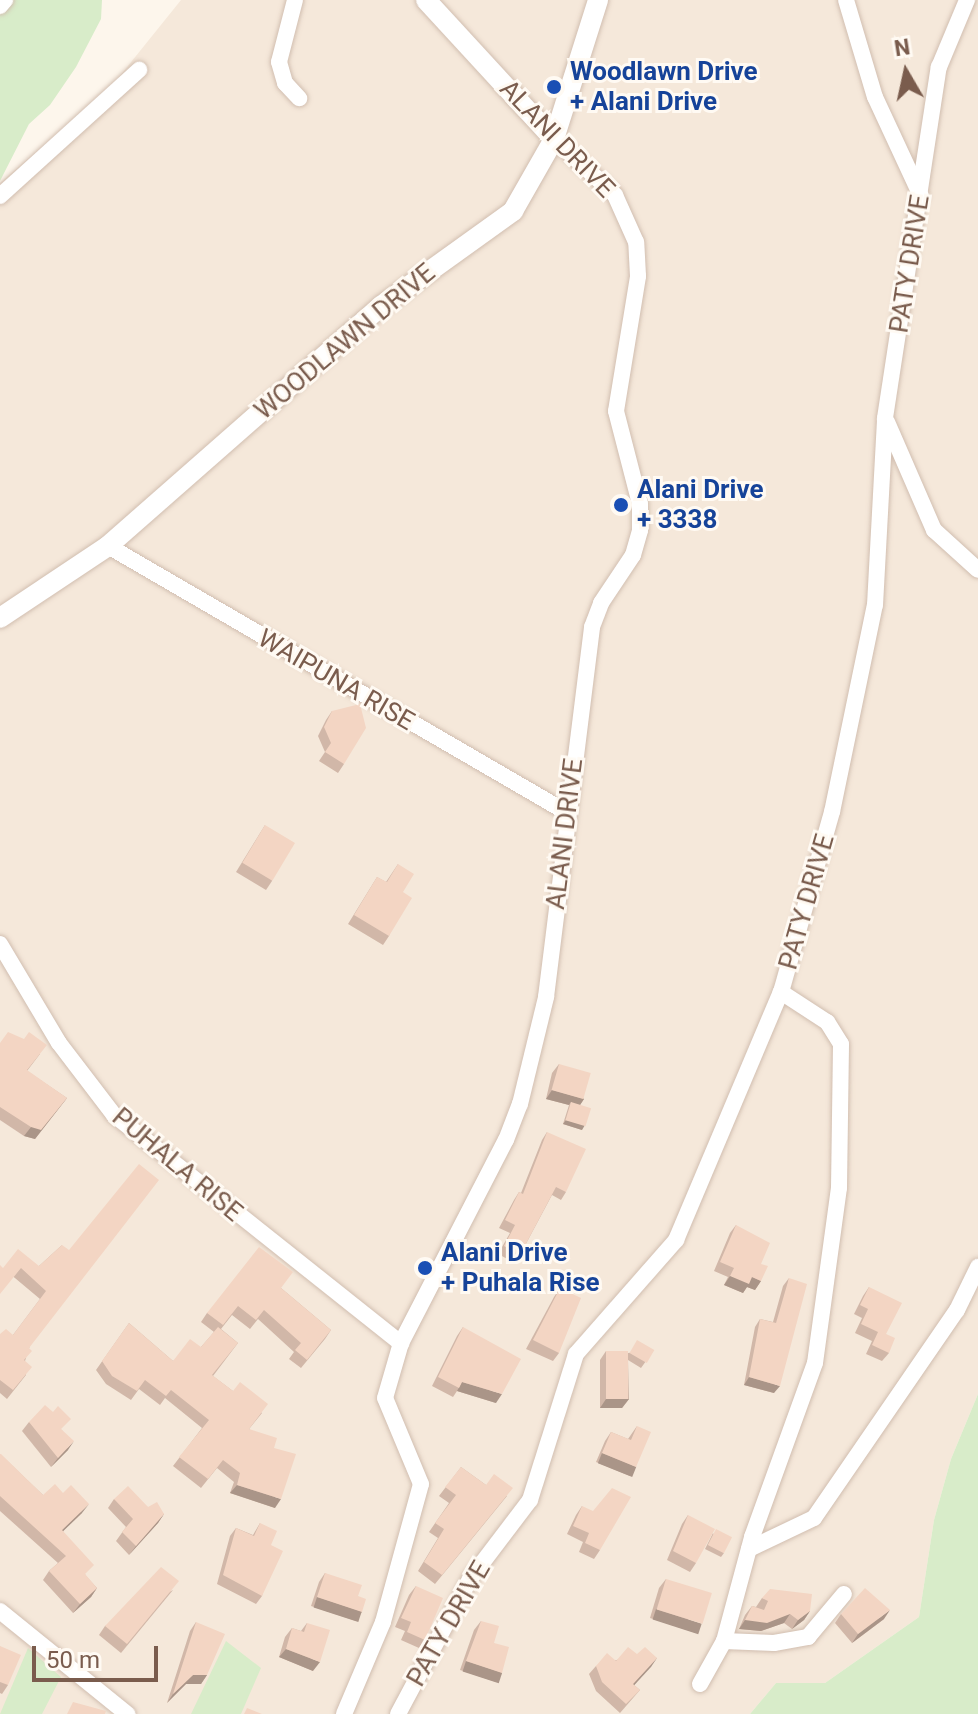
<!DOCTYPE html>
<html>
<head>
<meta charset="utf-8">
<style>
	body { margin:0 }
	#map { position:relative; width:978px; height:1714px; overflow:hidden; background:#fdf6ec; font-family:Roboto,sans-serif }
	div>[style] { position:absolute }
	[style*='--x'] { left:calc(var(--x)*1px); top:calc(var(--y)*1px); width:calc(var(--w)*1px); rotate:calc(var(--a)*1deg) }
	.residential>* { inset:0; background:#f5e8da }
	.green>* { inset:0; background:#d8ecc9 }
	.roads { filter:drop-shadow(0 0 2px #d1beb0) drop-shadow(0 0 2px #d1beb0) }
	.minor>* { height:16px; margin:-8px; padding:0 8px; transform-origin:8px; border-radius:8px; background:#fff }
	.tertiary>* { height:20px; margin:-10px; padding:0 10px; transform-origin:10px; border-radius:10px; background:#fff }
	.wall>* { inset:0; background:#d1b7a8 }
	.shaded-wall>* { inset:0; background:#aa9588; transform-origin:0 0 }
	.building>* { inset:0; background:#f3d5c3; transform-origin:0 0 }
	.dots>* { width:22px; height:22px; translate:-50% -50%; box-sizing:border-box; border:4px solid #fffaf3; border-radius:50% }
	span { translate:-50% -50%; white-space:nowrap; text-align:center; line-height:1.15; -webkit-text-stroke:6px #fffaf3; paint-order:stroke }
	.transit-label { font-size:26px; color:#164399; font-weight:700 }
	.left { translate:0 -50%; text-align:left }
	.street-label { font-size:26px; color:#7a5c4d }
	.north { position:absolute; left:866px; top:32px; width:80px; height:80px; -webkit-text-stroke:6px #fffaf3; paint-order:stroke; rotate:351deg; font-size:22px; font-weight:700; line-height:32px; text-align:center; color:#7a5c4d }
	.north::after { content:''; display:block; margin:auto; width:28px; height:36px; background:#7a5c4d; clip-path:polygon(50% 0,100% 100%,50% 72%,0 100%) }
	.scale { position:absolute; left:32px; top:1646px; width:126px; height:36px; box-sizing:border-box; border:4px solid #7a5c4d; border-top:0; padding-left:10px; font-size:24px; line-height:28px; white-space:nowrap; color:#7a5c4d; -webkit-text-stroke:6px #fffaf3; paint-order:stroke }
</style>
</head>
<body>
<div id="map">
	<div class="residential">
		<i style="clip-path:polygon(181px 0,978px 0,978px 1394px,951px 1459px,934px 1520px,919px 1617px,825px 1683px,776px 1683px,750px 1714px,0 1714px,0 183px,111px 87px)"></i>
	</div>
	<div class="green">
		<i style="clip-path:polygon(0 0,102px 0,101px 19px,76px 67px,50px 105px,29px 124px,0 181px)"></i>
		<i style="clip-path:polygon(978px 1394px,978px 1714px,750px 1714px,776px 1683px,825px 1683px,919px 1617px,934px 1520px,951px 1459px)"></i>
		<i style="clip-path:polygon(226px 1641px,261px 1668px,241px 1714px,191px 1714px)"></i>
		<i style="clip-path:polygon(28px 1648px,61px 1677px,42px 1714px,0 1714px)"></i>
	</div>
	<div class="roads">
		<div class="minor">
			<i style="--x:295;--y:0;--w:64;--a:104.5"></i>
			<i style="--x:279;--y:62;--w:22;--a:74"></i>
			<i style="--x:285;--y:83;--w:21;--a:47"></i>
			<i style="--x:846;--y:0;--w:101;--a:73.4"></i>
			<i style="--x:875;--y:97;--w:109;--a:65.1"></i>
			<i style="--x:0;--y:6;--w:8;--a:-50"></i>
			<i style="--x:0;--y:196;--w:188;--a:-42.2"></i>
			<i style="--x:887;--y:422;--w:118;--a:66.5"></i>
			<i style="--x:934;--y:530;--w:59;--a:42.3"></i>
			<i style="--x:108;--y:546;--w:530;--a:30.15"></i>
			<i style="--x:0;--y:944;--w:115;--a:59.2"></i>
			<i style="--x:59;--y:1043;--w:91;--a:52.6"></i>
			<i style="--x:114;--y:1115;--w:367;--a:38.5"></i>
			<i style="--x:749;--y:1549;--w:72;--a:-25.5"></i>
			<i style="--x:814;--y:1518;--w:252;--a:-55.5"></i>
			<i style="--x:957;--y:1310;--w:48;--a:-64"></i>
			<i style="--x:0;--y:1611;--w:164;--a:39"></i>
			<i style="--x:724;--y:1641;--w:50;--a:2.3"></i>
			<i style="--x:774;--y:1643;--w:35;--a:-10"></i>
			<i style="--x:808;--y:1637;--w:56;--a:-50.1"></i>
			<i style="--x:700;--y:1684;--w:49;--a:-60.8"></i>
			<i style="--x:724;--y:1641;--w:108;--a:-74.9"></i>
			<i style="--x:752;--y:1537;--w:185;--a:-70.1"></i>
			<i style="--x:815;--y:1363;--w:177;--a:-82.2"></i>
			<i style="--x:839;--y:1188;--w:144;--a:-89.2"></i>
			<i style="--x:841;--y:1044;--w:26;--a:-122"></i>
			<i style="--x:827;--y:1022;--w:55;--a:-146.9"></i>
			<i style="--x:344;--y:1714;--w:100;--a:-67"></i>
			<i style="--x:383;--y:1622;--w:143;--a:-74.6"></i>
			<i style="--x:421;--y:1484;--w:93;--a:-112.7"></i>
			<i style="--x:385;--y:1398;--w:57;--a:-73.8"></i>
			<i style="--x:401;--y:1343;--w:229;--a:-62.7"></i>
			<i style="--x:506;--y:1140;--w:39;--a:-69"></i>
			<i style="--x:520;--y:1104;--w:110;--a:-76.3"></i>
			<i style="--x:546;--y:997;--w:373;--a:-82.9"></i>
			<i style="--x:592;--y:627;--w:26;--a:-69"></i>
			<i style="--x:601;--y:603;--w:58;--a:-56.3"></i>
			<i style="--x:633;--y:555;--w:26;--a:-74"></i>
			<i style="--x:640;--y:530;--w:26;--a:-90"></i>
			<i style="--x:640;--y:504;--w:96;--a:-104.5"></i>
			<i style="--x:616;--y:411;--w:137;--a:-80.7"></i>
			<i style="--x:638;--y:276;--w:34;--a:-93"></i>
			<i style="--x:636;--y:242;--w:51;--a:-114.1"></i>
			<i style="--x:615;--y:195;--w:83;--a:-137.4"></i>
			<i style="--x:398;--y:1714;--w:153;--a:-61.9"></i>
			<i style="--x:470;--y:1579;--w:99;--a:-52.8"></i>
			<i style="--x:530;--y:1500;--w:153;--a:-72.5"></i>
			<i style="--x:576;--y:1354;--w:152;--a:-48.7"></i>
			<i style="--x:676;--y:1240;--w:269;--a:-67.1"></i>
			<i style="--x:781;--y:992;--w:187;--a:-74.2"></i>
			<i style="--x:832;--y:812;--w:211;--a:-78.3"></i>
			<i style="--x:875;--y:605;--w:187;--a:-86.9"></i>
			<i style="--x:885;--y:418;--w:355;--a:-81.3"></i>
			<i style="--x:939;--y:67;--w:73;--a:-67.3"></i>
		</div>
		<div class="tertiary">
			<i style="--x:426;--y:0;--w:189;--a:47.4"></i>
			<i style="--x:0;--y:618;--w:130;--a:-33.7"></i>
			<i style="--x:108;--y:546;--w:363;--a:-41.3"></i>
			<i style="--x:381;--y:306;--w:163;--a:-35.7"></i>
			<i style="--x:513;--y:211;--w:83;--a:-60.3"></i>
			<i style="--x:554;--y:139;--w:146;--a:-72.4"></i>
		</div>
	</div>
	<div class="wall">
		<i style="clip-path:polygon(332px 711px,344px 764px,338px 773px,319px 761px,325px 752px,318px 736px,326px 720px)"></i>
		<i style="clip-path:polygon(265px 825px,272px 881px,266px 890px,236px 872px)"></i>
		<i style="clip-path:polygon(398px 864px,403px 892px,389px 936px,383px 945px,348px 924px,377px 877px,386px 882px)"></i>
		<i style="clip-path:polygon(0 1043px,40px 1054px,27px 1071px,67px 1098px,35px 1139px,24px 1136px,0 1120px)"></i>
		<i style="clip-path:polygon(559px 1064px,584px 1099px,580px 1105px,582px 1130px,563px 1124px,569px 1105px,546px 1099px,552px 1073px)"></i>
		<i style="clip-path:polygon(547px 1132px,566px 1192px,561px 1200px,552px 1195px,520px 1255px,515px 1263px,498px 1254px,510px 1233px,499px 1228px,514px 1200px,519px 1192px,521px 1193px,542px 1140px)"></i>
		<i style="clip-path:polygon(736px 1225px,761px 1264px,761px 1281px,755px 1290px,747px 1287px,743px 1293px,724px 1285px,728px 1277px,714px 1271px,730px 1233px)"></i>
		<i style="clip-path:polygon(62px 1245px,25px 1361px,26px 1375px,7px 1399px,0 1393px,0 1334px,13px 1335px,40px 1299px,3px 1268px,39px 1266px)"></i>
		<i style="clip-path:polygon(789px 1278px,774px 1393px,744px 1385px,755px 1327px,760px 1319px,773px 1322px,783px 1286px)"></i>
		<i style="clip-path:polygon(869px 1287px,886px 1334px,889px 1353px,882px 1361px,866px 1354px,872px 1341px,855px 1333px,862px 1318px,854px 1314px,863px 1296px)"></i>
		<i style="clip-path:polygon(281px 1288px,331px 1330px,325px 1339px,301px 1368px,289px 1359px,294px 1352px,258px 1319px,250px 1329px,232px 1315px,221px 1329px,238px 1343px,213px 1376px,262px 1413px,249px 1429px,274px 1448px,275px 1508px,230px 1493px,234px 1482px,217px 1468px,201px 1488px,173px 1466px,202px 1428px,165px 1398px,160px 1405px,139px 1389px,131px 1400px,106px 1384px,96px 1370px,129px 1323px,173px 1361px,201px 1347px,214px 1332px,201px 1322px,207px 1313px)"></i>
		<i style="clip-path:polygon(560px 1288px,559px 1353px,553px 1361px,526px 1349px,554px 1297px)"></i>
		<i style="clip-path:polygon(463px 1327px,496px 1403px,457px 1391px,453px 1397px,432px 1386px,457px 1336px)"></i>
		<i style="clip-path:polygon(654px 1350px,641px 1368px,628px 1360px,629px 1399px,622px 1408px,600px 1408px,600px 1360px,606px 1351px,628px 1353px)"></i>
		<i style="clip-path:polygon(29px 1422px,62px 1430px,68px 1450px,51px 1467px,22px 1431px)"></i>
		<i style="clip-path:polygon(637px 1426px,630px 1476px,596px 1462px,605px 1441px,611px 1432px,628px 1439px)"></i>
		<i style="clip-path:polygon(0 1454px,43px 1495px,82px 1513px,63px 1531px,86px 1576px,97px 1588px,91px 1597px,73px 1613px,43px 1580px,49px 1571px,58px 1563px,0 1511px)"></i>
		<i style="clip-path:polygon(461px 1467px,486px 1485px,507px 1496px,435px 1584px,418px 1571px,438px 1538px,429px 1532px,449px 1503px,439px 1496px)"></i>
		<i style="clip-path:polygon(114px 1499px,148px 1507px,164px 1514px,158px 1523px,129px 1555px,116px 1541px,126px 1527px,108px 1508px)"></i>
		<i style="clip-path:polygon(582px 1506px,600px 1550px,594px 1559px,579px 1552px,583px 1542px,567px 1534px,576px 1515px)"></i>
		<i style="clip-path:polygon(688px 1515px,696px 1563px,690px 1572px,667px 1560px,682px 1524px)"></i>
		<i style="clip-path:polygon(260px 1523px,271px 1545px,262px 1596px,256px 1604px,217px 1584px,230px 1536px,236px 1528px,253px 1535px)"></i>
		<i style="clip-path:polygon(713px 1533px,724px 1553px,721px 1557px,705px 1549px)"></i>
		<i style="clip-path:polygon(325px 1573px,358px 1596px,362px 1612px,356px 1621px,311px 1606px,319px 1582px)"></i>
		<i style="clip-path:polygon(666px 1579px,696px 1633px,650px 1618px,659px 1588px)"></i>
		<i style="clip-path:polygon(416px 1586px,425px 1640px,419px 1648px,401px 1640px,405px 1631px,395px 1627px,409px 1595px)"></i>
		<i style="clip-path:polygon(173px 1590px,121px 1653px,99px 1635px,105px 1626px)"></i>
		<i style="clip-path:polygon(762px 1598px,810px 1611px,804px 1620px,792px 1629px,784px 1623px,761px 1631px,739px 1629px,745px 1615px,752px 1606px,756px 1607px)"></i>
		<i style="clip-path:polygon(841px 1614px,884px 1619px,852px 1643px,835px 1623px)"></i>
		<i style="clip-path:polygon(481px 1621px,494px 1643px,502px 1673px,496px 1682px,460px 1670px,474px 1630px)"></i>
		<i style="clip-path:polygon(196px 1622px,207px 1675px,201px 1684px,186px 1684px,167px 1703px,190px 1631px)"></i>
		<i style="clip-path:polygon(307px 1623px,313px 1671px,279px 1657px,285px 1637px,292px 1628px,301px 1631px)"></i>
		<i style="clip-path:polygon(0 1646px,8px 1685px,2px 1694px,0 1693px)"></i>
		<i style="clip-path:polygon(637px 1654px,657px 1658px,634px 1685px,640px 1690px,620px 1713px,596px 1691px,589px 1674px,596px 1666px)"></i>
	</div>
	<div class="shaded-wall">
		<i style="clip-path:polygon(552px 1090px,584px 1099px,578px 1108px,571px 1102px,569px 1105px,546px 1099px)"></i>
		<i style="clip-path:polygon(67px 1098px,35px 1139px,24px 1136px,31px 1127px)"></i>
		<i style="clip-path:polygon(566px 1120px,585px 1125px,582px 1130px,563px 1124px)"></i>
		<i style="clip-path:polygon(730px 1276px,752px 1277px,761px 1281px,755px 1290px,747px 1287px,743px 1293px,724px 1285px)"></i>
		<i style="clip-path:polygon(749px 1377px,780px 1386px,774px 1393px,744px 1385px)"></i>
		<i style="clip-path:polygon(462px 1382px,502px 1394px,496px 1403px,457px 1391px)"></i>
		<i style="clip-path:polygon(606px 1399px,629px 1399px,622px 1408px,600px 1408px)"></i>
		<i style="clip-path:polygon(74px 1441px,68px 1450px,51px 1467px,58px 1458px)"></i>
		<i style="left:602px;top:1453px;width:37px;height:11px;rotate:22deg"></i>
		<i style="clip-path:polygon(237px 1485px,281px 1499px,275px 1508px,230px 1493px)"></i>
		<i style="clip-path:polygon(89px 1504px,82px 1513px,55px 1539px,62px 1530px)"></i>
		<i style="clip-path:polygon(164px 1514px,158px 1523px,129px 1555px,136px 1546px)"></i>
		<i style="clip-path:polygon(97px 1588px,91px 1597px,73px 1613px,80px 1604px)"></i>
		<i style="left:317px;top:1597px;width:47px;height:11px;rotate:18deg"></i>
		<i style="left:656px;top:1609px;width:48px;height:11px;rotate:18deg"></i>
		<i style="clip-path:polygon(890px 1610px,884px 1619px,852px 1643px,858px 1634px)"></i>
		<i style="clip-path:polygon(810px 1611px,804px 1620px,792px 1629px,798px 1620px)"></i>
		<i style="clip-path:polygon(790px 1614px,784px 1623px,761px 1631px,739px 1629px,745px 1620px)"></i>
		<i style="clip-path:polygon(286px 1649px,320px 1662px,313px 1671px,279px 1657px)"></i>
		<i style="clip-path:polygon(657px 1658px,651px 1667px,627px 1693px,633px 1684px)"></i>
		<i style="left:466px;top:1661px;width:38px;height:11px;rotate:18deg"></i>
		<i style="clip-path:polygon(193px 1675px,207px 1675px,201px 1684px,186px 1684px,167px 1703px,173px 1694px)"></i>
	</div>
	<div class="building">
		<i style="clip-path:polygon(360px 704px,366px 728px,344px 764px,325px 752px,331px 743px,324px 727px,332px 711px)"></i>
		<i style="left:265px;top:825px;width:35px;height:44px;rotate:31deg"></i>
		<i style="clip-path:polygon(398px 864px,414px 874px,403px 892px,412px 898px,389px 936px,354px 915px,377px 877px,387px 882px)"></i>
		<i style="clip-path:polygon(8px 1032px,24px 1039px,29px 1032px,47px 1045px,27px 1070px,67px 1098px,41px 1130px,31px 1127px,0 1107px,0 1043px)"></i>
		<i style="left:559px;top:1064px;width:33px;height:27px;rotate:16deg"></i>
		<i style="left:571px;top:1102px;width:21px;height:19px;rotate:17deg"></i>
		<i style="clip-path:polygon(547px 1132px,586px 1149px,566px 1192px,556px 1187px,520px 1255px,504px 1246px,515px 1225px,505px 1220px,519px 1192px,523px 1194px)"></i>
		<i style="clip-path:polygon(139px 1164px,159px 1180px,29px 1348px,32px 1351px,24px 1360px,32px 1367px,13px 1390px,0 1380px,0 1334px,6px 1329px,13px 1335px,46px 1291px,21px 1268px,0 1294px,0 1265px,3px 1268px,18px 1249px,39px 1266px,62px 1245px,69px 1250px)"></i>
		<i style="clip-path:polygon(736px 1225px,770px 1243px,761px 1264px,768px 1266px,761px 1281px,752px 1277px,749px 1284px,730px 1276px,734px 1268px,720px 1262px)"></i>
		<i style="clip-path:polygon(259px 1247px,293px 1272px,281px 1288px,331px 1330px,307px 1360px,295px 1350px,301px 1343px,264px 1310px,256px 1320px,238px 1306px,223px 1325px,207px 1313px)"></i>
		<i style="clip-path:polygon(789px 1278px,807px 1284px,780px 1386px,749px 1377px,760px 1319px,776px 1323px)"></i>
		<i style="clip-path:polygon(869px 1287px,902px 1303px,886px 1334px,895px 1338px,889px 1353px,872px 1345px,878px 1332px,861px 1324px,868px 1309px,860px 1305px)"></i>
		<i style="clip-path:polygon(560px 1288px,581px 1298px,559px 1353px,533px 1340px)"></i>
		<i style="clip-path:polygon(129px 1323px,173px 1361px,190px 1339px,201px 1347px,218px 1327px,238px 1343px,212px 1375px,233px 1391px,240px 1382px,268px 1404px,249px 1429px,277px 1438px,274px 1448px,296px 1454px,281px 1499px,237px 1485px,240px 1473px,223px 1460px,208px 1479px,179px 1457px,209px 1420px,171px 1390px,166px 1396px,145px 1380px,137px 1391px,112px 1376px,102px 1361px)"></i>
		<i style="clip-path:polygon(463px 1327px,521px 1359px,502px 1394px,462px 1382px,459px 1388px,438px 1377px)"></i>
		<i style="left:637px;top:1340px;width:20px;height:15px;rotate:30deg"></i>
		<i style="left:606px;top:1351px;width:22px;height:48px"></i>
		<i style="clip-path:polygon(45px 1405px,53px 1412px,58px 1406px,71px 1419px,61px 1429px,74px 1441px,58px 1458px,29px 1422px)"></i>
		<i style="clip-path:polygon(637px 1426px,651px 1432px,636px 1467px,602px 1453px,611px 1432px,631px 1440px)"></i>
		<i style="clip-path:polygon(0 1454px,1px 1454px,43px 1495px,55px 1484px,63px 1493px,71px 1485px,89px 1504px,62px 1530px,94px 1565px,85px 1574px,97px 1588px,80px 1604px,49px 1571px,66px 1556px,0 1496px)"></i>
		<i style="clip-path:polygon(461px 1467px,486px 1485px,494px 1474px,513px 1488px,442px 1575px,424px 1562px,444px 1529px,435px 1523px,456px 1495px,445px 1487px)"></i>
		<i style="clip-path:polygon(128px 1486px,148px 1507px,157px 1502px,164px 1514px,136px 1546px,122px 1532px,133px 1519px,114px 1499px)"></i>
		<i style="clip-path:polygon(612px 1488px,631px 1497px,600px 1550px,585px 1543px,589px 1533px,573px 1526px,582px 1506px,593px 1511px)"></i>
		<i style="clip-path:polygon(688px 1515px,715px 1529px,696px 1563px,673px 1551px)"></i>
		<i style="clip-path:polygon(260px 1523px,277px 1531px,271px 1545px,283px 1551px,262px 1596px,223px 1575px,236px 1528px,254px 1536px)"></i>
		<i style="left:716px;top:1529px;width:18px;height:18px;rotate:27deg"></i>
		<i style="clip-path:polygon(161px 1567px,179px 1581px,127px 1644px,105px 1626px)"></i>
		<i style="clip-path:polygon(325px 1573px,362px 1585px,358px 1596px,366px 1599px,362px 1612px,317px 1597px)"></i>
		<i style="left:666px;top:1579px;width:48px;height:32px;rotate:17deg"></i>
		<i style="clip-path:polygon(416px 1586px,443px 1598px,425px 1640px,407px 1632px,411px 1622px,401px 1618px)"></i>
		<i style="clip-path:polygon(865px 1588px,890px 1610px,858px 1634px,841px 1614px)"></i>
		<i style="clip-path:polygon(770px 1589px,812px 1594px,810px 1611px,798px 1620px,790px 1614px,767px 1623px,745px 1620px,752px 1606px,764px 1610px,768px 1601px,762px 1598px)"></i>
		<i style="clip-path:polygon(481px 1621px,499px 1626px,494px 1643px,509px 1647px,502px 1673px,466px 1661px)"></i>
		<i style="clip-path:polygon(196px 1622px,225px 1634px,207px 1675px,193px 1675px,173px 1694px)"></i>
		<i style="clip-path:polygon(307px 1623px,330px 1630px,320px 1662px,286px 1649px,292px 1628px,304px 1632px)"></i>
		<i style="clip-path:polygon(0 1646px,21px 1655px,8px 1685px,0 1682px)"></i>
		<i style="clip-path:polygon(628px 1647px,637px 1654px,645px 1647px,657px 1658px,633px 1684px,640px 1690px,626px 1704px,602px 1682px,596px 1666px,607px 1653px,616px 1661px)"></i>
		<i style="clip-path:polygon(73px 1702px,106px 1711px,105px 1714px,67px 1714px)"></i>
		<i style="clip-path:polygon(247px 1708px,262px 1714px,244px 1714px)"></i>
	</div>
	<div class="dots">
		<i style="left:554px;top:87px;background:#1a4fb4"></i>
		<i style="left:621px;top:505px;background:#1a4fb4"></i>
		<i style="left:425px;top:1268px;background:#1a4fb4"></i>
	</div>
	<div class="transit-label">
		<span class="left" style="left:570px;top:87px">Woodlawn Drive<br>+ Alani Drive</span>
		<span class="left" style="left:637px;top:505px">Alani Drive<br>+ 3338</span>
		<span class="left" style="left:441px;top:1268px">Alani Drive<br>+ Puhala Rise</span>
	</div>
	<div class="street-label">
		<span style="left:557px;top:139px;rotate:46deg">ALANI DRIVE</span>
		<span style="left:910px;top:264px;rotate:-81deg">PATY DRIVE</span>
		<span style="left:345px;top:342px;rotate:-40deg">WOODLAWN DRIVE</span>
		<span style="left:336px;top:680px;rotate:30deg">WAIPUNA RISE</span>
		<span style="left:565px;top:834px;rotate:-83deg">ALANI DRIVE</span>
		<span style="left:807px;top:902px;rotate:-74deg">PATY DRIVE</span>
		<span style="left:177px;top:1165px;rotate:40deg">PUHALA RISE</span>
		<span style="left:449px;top:1624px;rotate:-60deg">PATY DRIVE</span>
	</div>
	<div class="north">N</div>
	<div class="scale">50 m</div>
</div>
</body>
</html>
